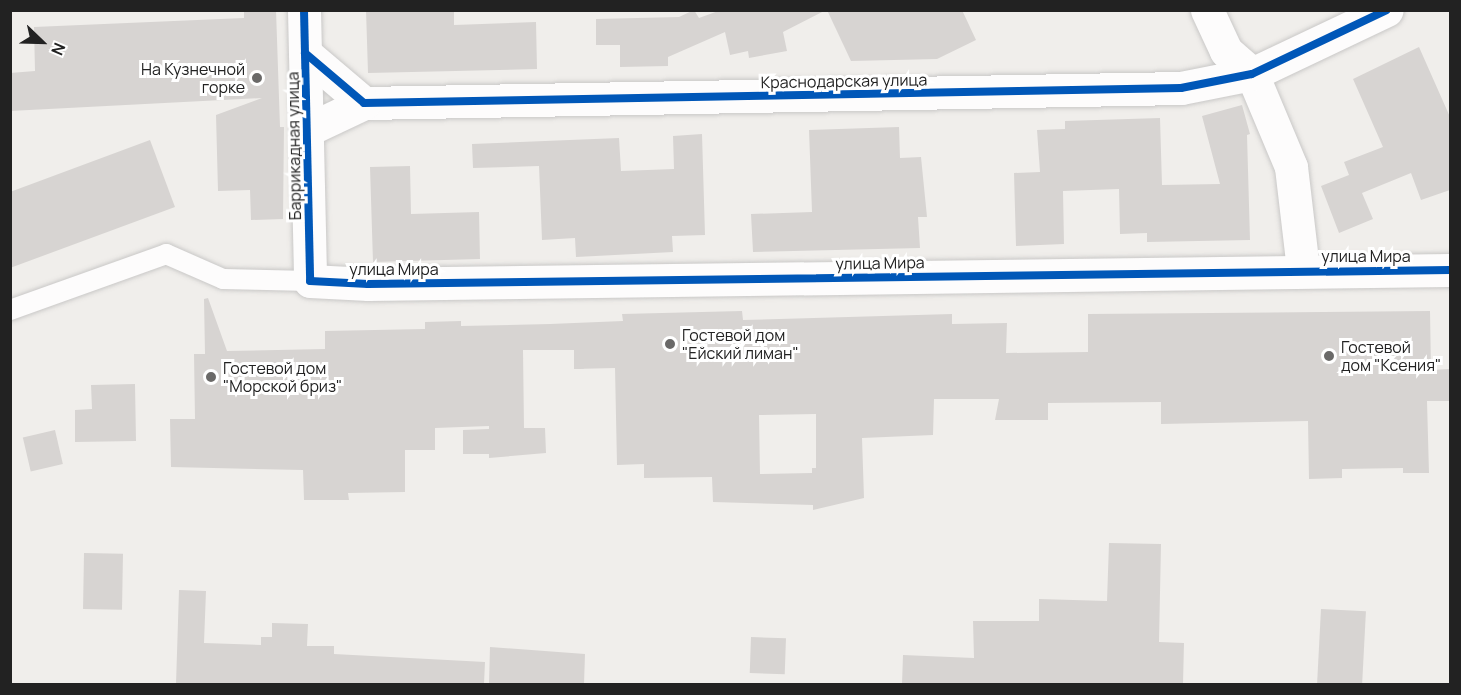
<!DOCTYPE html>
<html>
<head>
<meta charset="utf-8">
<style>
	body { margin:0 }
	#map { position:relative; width:1461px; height:695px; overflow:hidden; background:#f0eeeb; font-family:Manrope,sans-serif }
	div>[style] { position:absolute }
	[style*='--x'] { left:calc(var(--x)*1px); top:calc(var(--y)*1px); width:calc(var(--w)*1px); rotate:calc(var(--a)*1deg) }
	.building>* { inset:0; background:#d7d4d2; transform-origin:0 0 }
	.roads { filter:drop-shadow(0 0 2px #c9c8c7) drop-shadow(0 0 2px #c9c8c7) }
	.service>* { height:20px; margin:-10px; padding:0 10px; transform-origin:10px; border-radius:10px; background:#fdfcfc }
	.minor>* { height:33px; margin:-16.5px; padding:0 16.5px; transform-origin:16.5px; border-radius:16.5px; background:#fdfcfc }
	.cycleway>* { height:8px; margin:-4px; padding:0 4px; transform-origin:4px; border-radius:4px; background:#0057b8 }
	.dots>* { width:16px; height:16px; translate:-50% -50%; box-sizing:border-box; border:3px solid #fff; border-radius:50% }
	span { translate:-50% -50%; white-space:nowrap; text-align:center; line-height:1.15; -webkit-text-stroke:6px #fff; paint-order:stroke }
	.poi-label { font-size:16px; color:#222 }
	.right { translate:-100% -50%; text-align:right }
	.left { translate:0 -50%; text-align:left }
	.street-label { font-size:16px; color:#222 }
	.frame { position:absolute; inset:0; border:12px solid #222; pointer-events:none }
	.north { position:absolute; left:12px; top:12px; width:60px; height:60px; -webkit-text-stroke:4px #fff; paint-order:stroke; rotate:113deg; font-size:16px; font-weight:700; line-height:24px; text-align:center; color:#222 }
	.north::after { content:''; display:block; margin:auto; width:21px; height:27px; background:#222; clip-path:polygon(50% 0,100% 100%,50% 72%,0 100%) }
</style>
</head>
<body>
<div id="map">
	<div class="building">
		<i style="clip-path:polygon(244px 10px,276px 10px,280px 127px,284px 127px,283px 219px,251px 220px,250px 190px,218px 191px,216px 115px,262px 98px,10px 111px,10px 73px,35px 71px,34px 27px,244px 18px)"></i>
		<i style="clip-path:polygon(366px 10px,454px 10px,454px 25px,536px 22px,537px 69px,368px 73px)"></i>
		<i style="clip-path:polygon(694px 10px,699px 18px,721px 10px,826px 10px,783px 32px,787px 51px,749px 58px,748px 51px,730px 55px,725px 32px,668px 57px,668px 66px,620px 67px,620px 45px,596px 45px,596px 19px,679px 17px)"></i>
		<i style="clip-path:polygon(827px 10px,962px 10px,976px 40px,937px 59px,851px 61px)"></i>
		<i style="clip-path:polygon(1419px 47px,1450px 117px,1450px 190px,1421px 200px,1411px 173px,1362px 193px,1373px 219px,1339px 233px,1321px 186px,1349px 175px,1344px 162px,1383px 147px,1353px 79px)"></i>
		<i style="clip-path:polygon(1242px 105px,1250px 134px,1247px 135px,1250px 240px,1147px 242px,1147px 233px,1120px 234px,1119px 189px,1063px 191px,1064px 244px,1016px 246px,1014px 173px,1040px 172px,1037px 130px,1065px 129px,1065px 121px,1160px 118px,1162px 185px,1220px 184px,1202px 116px)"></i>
		<i style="clip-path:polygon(899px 127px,900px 158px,921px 157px,927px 217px,918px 217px,920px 248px,753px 252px,751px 214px,812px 212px,809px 130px)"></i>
		<i style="clip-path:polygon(702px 134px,705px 235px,672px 236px,673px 252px,576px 257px,575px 238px,542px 240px,539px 166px,473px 168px,472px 144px,619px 138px,621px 171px,674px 169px,673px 136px)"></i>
		<i style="clip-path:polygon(150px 140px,175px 207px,10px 268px,10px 192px)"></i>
		<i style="clip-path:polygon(410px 166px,411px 214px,479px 212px,480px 259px,373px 262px,370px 167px)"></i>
		<i style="clip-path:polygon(evenodd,208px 298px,227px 351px,325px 349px,325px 331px,425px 329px,425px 322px,461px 321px,461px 326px,550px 324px,623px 321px,622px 314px,742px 311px,743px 320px,952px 314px,952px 324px,1007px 323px,1006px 353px,1088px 352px,1088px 314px,1430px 311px,1431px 370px,1450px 369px,1450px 401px,1427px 401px,1429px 473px,1403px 473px,1403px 468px,1342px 469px,1342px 478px,1309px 479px,1308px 421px,1161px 424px,1161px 402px,1048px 403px,1048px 420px,995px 420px,999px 399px,934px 399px,933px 435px,862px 438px,864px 498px,813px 510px,813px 505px,713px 502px,712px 477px,644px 478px,644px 464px,617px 465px,615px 368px,574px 369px,574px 350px,523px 350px,524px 428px,545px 428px,546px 453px,489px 458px,489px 454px,463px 454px,463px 430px,489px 429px,489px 426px,435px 428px,435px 450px,405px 450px,405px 492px,348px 493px,349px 500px,304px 500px,303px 470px,171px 467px,170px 419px,195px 419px,194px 354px,205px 354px,204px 299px,208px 298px,816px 414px,816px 468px,812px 468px,812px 473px,760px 474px,759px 415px,816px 414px)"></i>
		<i style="clip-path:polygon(135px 384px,136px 441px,75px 442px,75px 410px,92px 409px,91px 385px)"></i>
		<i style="left:55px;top:430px;width:35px;height:33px;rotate:77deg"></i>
		<i style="clip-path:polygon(1109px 543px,1161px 544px,1159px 642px,1184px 643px,1183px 684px,902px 684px,903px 655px,974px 658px,973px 621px,1039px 621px,1039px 599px,1107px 601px)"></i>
		<i style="left:84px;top:553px;width:39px;height:56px;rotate:1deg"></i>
		<i style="clip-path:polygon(179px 590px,206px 591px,204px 643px,261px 645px,261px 637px,272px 637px,272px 623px,308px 624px,307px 646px,334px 646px,334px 654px,485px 662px,484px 684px,176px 684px)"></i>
		<i style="left:1321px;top:609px;width:45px;height:75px;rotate:3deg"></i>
		<i style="left:751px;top:637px;width:35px;height:36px;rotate:2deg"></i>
		<i style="clip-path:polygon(490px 647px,585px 654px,584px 684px,489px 684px)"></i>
	</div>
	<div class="roads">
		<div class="service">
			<i style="--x:10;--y:310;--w:166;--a:-19.7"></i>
			<i style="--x:166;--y:254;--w:62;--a:23.7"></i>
			<i style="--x:223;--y:279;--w:87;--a:1.3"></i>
		</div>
		<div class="minor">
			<i style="--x:304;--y:10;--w:271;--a:88.7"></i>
			<i style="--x:310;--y:281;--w:58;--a:3"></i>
			<i style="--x:368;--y:284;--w:1082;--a:-0.74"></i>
			<i style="--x:1207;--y:10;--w:45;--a:65.1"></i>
			<i style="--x:1226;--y:51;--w:35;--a:41"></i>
			<i style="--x:1252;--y:74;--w:101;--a:67.2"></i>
			<i style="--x:1291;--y:167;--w:103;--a:83.3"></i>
			<i style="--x:305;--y:53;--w:77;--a:40.3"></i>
			<i style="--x:364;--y:103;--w:817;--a:-1.05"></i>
			<i style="--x:1181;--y:88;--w:72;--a:-11.2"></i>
			<i style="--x:1252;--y:74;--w:149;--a:-25.4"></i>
			<i style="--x:307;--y:130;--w:63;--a:-25.3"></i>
		</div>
	</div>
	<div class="cycleway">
		<i style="--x:304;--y:10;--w:271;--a:88.7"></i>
		<i style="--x:310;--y:281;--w:58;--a:3"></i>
		<i style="--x:368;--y:284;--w:1082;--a:-0.74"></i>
		<i style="--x:305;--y:53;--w:77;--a:40.3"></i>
		<i style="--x:364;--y:103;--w:817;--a:-1.05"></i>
		<i style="--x:1181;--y:88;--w:72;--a:-11.2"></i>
		<i style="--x:1252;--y:74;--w:149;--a:-25.4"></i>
	</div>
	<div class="dots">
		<i style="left:257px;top:78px;background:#6a6968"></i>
		<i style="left:670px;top:344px;background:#6a6968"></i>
		<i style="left:1329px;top:356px;background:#6a6968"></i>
		<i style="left:211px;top:377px;background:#6a6968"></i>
	</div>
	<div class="poi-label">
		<span class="right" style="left:245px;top:78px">На Кузнечной<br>горке</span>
		<span class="left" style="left:682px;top:344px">Гостевой дом<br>"Ейский лиман"</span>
		<span class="left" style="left:1341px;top:356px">Гостевой<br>дом "Ксения"</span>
		<span class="left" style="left:223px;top:377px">Гостевой дом<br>"Морской бриз"</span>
	</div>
	<div class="street-label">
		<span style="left:844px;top:81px;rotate:-1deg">Краснодарская улица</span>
		<span style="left:294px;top:146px;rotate:-91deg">Баррикадная улица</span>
		<span style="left:1366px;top:256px">улица Мира</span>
		<span style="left:880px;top:263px;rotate:-1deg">улица Мира</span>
		<span style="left:394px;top:269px">улица Мира</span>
	</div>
	<div class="frame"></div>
	<div class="north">N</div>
</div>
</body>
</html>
